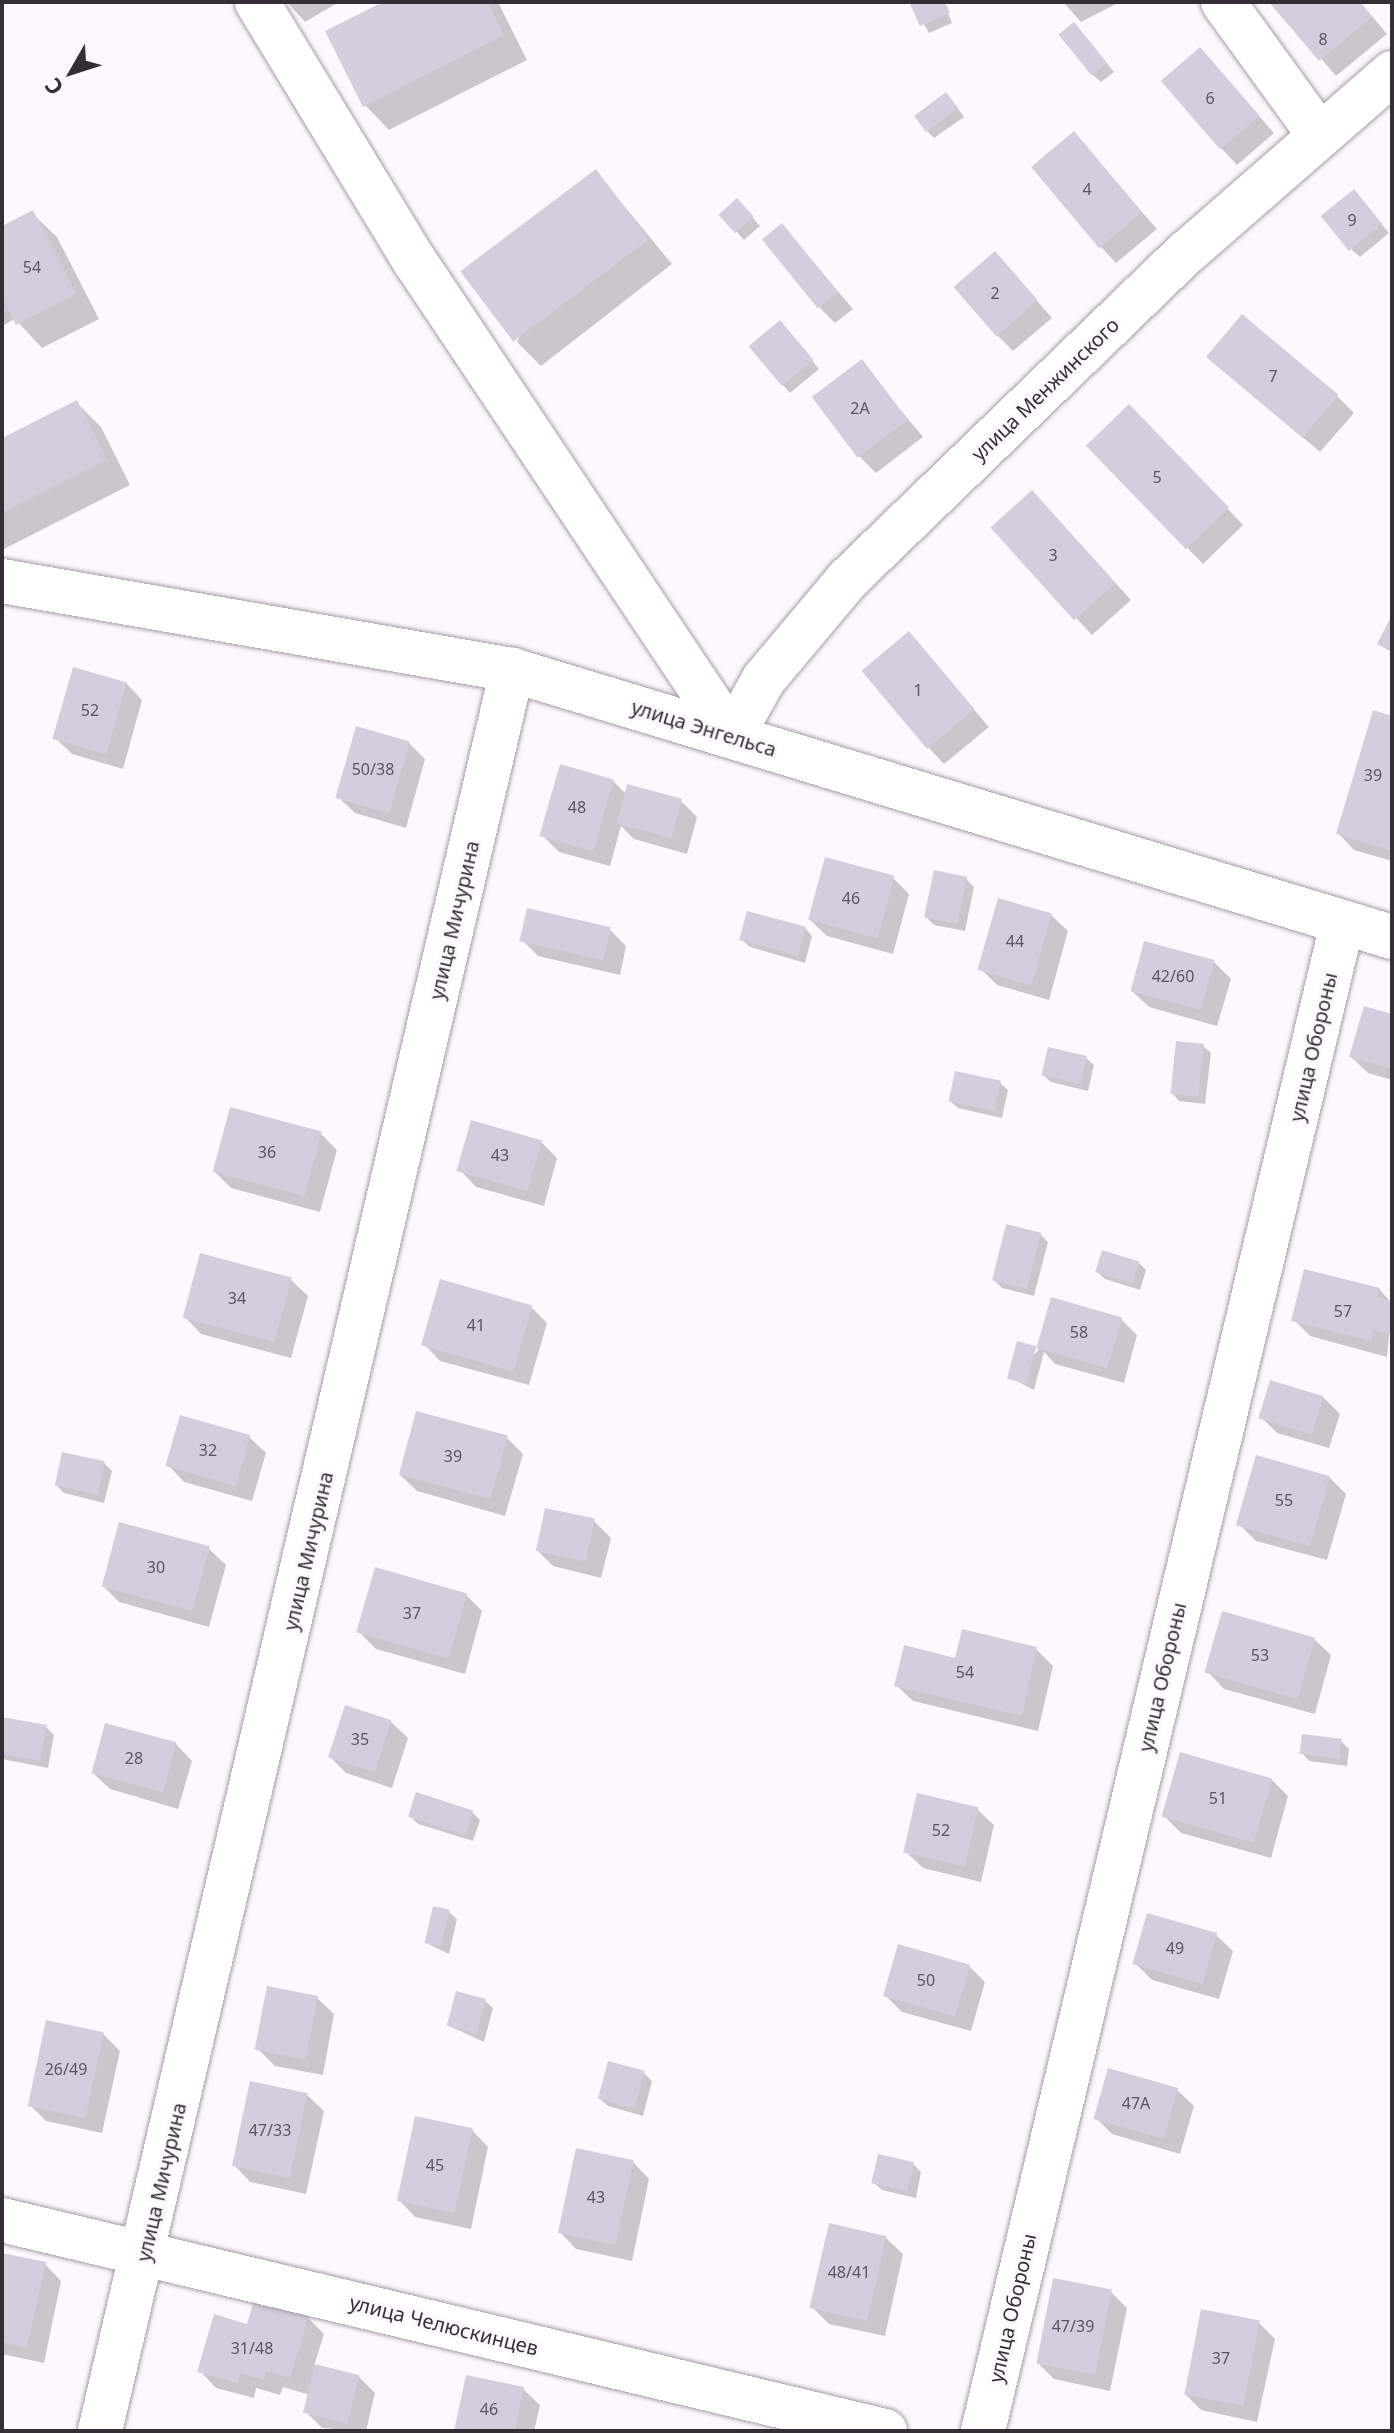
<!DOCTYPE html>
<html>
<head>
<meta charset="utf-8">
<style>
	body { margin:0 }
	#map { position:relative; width:1394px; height:2433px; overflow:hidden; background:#fdf8fe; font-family:"Noto Sans",sans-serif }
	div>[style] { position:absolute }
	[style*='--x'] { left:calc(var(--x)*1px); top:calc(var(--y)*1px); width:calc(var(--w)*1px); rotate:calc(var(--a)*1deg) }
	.shadow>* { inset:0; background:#0003 }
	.building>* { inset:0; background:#d5ccdd; transform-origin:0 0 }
	.roads { filter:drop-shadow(0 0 2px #a89caa) drop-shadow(0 0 2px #a89caa) }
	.minor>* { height:44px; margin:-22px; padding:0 22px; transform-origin:22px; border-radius:22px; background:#fff }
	span { translate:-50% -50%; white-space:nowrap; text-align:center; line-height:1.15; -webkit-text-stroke:7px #fdf8fe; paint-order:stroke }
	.number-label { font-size:16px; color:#5c565f }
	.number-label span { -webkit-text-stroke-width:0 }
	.street-label { font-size:20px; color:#342f35 }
	.frame { position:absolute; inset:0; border:4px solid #342f35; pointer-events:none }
	.north { position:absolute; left:32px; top:32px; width:80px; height:80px; -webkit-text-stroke:6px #fdf8fe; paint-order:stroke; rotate:231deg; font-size:22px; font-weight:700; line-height:32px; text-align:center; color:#342f35 }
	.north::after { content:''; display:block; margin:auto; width:28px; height:36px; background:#342f35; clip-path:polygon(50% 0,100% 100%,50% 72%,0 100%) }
</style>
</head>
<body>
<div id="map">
	<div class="shadow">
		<i style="clip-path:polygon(287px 2px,339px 2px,305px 22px)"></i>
		<i style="clip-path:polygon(387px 2px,498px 2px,527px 60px,389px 130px,365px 105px)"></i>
		<i style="clip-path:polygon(911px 2px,943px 2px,952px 23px,929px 33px)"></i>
		<i style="clip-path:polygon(1063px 2px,1120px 2px,1081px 22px)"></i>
		<i style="clip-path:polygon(1272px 2px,1360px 2px,1387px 34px,1336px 76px)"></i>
		<i style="clip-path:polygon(1082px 33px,1114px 72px,1101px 82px,1093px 75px)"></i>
		<i style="clip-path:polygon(1200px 49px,1274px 133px,1237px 165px,1221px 148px)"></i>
		<i style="clip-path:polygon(953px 102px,964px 117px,934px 138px,926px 130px)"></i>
		<i style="clip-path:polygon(1074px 134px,1157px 229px,1116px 263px,1100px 246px)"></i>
		<i style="clip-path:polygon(596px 172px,672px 264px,541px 366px,517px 342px)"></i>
		<i style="clip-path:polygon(737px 200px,760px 226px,744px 240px,737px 232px)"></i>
		<i style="clip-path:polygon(1361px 200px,1389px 233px,1360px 257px,1352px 250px)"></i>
		<i style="clip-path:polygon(32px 213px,57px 237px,99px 319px,42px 348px,15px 319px,2px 326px,2px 241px)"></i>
		<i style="clip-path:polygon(782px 225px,853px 309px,835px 323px,819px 307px)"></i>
		<i style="clip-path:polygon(995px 253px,1052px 318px,1013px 351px,996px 334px)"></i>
		<i style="clip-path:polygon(787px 330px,819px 369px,790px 393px,783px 385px)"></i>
		<i style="clip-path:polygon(1209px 357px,1337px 396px,1354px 413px,1320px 452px)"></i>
		<i style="clip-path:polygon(861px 362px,923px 437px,876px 473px,859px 456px)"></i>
		<i style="clip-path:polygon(76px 402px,101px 427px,130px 485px,2px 550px,2px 440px)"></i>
		<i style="clip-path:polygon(1146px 423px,1243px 525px,1203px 564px,1089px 446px)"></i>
		<i style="clip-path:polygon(1048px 509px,1131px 600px,1092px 635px,993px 528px)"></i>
		<i style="clip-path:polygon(909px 634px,989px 727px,944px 764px,928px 747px)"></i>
		<i style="clip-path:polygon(126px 683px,142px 700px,123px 769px,72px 754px,55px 738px)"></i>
		<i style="clip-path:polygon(1392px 718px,1392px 861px,1354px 850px,1338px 833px)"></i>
		<i style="clip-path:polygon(409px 743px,425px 759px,406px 828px,355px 813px,338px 797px)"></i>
		<i style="clip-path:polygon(613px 781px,626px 794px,681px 801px,697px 817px,687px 854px,634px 839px,621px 826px,610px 866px,559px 852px,542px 835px)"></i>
		<i style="clip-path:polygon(893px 878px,909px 894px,893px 954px,827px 936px,810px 920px)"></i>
		<i style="clip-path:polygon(966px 879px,974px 887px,965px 931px,934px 925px,926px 917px)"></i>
		<i style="clip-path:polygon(1051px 915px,1068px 931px,1049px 1000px,997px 985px,981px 969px)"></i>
		<i style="clip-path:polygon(805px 928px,812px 936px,805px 963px,750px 947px,742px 940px)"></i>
		<i style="clip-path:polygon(610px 930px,626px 946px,620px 975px,538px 956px,522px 940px)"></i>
		<i style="clip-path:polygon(1146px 943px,1214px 962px,1231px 979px,1217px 1026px,1149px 1007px,1132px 991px)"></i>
		<i style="clip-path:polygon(1392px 1016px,1392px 1080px,1368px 1073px,1351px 1057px)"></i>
		<i style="clip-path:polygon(1203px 1046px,1211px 1053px,1205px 1104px,1179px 1101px,1172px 1093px)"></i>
		<i style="clip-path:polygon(1086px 1058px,1094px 1065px,1088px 1091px,1051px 1082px,1043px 1075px)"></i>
		<i style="clip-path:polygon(1000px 1083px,1008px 1090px,1002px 1118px,958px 1108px,950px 1101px)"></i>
		<i style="clip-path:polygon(321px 1134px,337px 1150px,320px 1212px,231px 1188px,214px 1171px)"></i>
		<i style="clip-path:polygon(541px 1142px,557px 1158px,544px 1206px,476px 1187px,460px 1170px)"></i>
		<i style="clip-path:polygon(1040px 1234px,1048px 1242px,1034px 1296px,1002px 1288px,994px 1280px)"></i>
		<i style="clip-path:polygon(1138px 1262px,1146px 1270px,1140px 1290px,1105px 1279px,1097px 1272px)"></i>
		<i style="clip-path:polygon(291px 1280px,308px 1296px,291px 1358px,201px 1334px,185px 1317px)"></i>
		<i style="clip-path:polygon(1379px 1289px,1392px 1303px,1387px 1357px,1310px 1336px,1294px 1320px)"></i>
		<i style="clip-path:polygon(1052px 1300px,1121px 1319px,1137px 1335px,1124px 1383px,1055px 1364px,1044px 1352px,1034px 1390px,1009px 1377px,1038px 1351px)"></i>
		<i style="clip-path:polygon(530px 1306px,547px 1323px,529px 1385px,440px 1361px,424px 1344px)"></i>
		<i style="clip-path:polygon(1323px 1397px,1340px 1414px,1329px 1448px,1277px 1433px,1261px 1417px)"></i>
		<i style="clip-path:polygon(249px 1437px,266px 1453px,252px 1501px,184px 1482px,168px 1465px)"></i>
		<i style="clip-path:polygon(507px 1438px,523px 1454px,505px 1516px,417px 1491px,400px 1475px)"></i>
		<i style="clip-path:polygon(104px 1463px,112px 1471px,104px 1503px,64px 1493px,56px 1485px)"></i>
		<i style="clip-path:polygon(1329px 1477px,1346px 1494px,1327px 1560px,1256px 1541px,1239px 1524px)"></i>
		<i style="clip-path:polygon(594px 1521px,611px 1538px,601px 1578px,553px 1566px,537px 1550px)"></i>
		<i style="clip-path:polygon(209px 1549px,226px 1565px,209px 1627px,119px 1602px,103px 1586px)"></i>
		<i style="clip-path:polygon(466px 1595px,482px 1611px,465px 1674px,376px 1649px,359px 1632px)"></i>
		<i style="clip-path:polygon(1314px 1639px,1331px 1655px,1315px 1714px,1224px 1689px,1208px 1672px)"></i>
		<i style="clip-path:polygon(1036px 1649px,1053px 1666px,1038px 1731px,913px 1701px,896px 1685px,957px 1660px)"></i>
		<i style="clip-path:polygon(2px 1719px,46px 1727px,54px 1735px,48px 1768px,2px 1759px)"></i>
		<i style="clip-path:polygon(391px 1722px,408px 1738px,392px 1788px,346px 1773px,330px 1757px)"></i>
		<i style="clip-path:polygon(1341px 1741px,1349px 1749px,1347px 1766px,1309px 1761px,1302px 1753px)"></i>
		<i style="clip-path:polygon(176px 1744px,192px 1761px,178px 1809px,110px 1789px,93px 1773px)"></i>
		<i style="clip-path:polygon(1271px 1779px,1288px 1796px,1271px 1858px,1181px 1833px,1165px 1817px)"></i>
		<i style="clip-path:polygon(977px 1809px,994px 1825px,981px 1882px,923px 1868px,906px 1852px)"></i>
		<i style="clip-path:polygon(472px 1812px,480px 1820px,473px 1841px,418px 1824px,410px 1816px)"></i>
		<i style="clip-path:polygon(449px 1912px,457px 1919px,449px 1954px,426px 1943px)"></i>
		<i style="clip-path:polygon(1216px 1935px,1233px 1951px,1219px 1999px,1152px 1980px,1135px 1963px)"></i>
		<i style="clip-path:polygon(969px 1966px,985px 1982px,971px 2031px,902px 2012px,885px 1995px)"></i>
		<i style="clip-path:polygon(317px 1998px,334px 2014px,323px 2075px,275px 2066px,258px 2049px)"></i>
		<i style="clip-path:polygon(485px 2001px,493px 2008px,484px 2042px,449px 2026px)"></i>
		<i style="clip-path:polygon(103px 2034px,120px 2051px,102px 2133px,46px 2121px,30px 2105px)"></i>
		<i style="clip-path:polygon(644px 2073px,652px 2081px,643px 2116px,608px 2106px,600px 2099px)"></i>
		<i style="clip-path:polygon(1177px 2090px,1194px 2106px,1180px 2154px,1112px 2134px,1096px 2118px)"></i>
		<i style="clip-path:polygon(307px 2095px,324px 2111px,306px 2194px,250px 2182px,234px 2165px)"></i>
		<i style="clip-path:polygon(472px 2130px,488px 2147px,471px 2229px,415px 2217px,399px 2200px)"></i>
		<i style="clip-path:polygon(633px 2162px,649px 2179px,632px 2261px,576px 2249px,560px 2232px)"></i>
		<i style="clip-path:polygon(913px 2164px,921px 2172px,916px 2198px,882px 2190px,874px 2183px)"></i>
		<i style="clip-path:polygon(886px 2238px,903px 2254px,885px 2336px,829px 2324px,813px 2308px)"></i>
		<i style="clip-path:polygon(2px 2255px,45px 2264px,61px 2281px,44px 2363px,2px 2354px)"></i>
		<i style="clip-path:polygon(1111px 2292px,1127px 2308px,1110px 2391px,1054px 2379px,1037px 2362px)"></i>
		<i style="clip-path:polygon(307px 2317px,324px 2334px,314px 2366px,359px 2377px,375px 2393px,366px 2431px,322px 2428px,306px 2412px,310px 2395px,283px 2387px,280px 2395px,256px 2388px,254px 2398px,216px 2388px,200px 2371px)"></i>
		<i style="clip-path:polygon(1259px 2323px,1275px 2339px,1257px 2422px,1201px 2410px,1185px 2394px)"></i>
		<i style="clip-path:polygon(523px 2389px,540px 2405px,534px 2431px,456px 2431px)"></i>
	</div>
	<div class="building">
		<i style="clip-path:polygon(383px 2px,488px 2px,504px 35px,363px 107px,325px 31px)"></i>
		<i style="clip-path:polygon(909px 2px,945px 2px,950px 13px,920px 26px)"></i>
		<i style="clip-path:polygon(1269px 2px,1360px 2px,1372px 17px,1319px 61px)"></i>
		<i style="left:1074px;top:22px;width:53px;height:20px;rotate:51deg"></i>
		<i style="left:1200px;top:47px;width:91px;height:52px;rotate:49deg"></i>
		<i style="left:946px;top:92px;width:20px;height:40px;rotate:53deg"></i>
		<i style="left:1074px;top:131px;width:106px;height:56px;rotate:50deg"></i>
		<i style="left:596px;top:169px;width:88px;height:170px;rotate:53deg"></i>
		<i style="left:1354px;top:189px;width:45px;height:43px;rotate:51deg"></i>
		<i style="left:737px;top:198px;width:25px;height:25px;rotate:48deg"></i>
		<i style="clip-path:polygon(33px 210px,76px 294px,16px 325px,2px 297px,2px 226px)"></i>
		<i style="left:782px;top:223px;width:89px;height:26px;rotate:51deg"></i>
		<i style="left:995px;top:251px;width:65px;height:55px;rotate:49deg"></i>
		<i style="left:1242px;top:314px;width:126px;height:56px;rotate:40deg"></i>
		<i style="left:780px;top:320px;width:52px;height:41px;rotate:50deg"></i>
		<i style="left:862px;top:359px;width:76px;height:63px;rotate:53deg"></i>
		<i style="clip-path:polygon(77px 400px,107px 460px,2px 513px,2px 438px)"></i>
		<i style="left:1129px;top:404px;width:144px;height:60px;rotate:46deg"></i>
		<i style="left:1032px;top:490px;width:125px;height:56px;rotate:48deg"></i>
		<i style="clip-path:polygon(1392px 615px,1392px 652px,1377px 644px)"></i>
		<i style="left:909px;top:631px;width:102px;height:62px;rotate:50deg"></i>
		<i style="left:73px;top:667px;width:56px;height:75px;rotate:16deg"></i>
		<i style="clip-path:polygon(1373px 710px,1392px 716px,1392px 851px,1336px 834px)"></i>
		<i style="left:356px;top:726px;width:56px;height:75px;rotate:16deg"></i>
		<i style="left:560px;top:764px;width:56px;height:75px;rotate:16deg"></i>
		<i style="left:627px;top:784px;width:57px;height:41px;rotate:15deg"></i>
		<i style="left:825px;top:857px;width:72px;height:65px;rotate:15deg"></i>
		<i style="left:934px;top:870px;width:34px;height:48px;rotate:12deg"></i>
		<i style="left:998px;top:898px;width:56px;height:75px;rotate:16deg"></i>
		<i style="left:527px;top:908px;width:86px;height:34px;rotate:13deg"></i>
		<i style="left:747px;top:911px;width:61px;height:30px;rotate:15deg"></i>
		<i style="left:1144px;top:941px;width:73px;height:52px;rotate:15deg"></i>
		<i style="clip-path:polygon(1364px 1006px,1392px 1014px,1392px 1069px,1349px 1057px)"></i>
		<i style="left:1176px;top:1041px;width:28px;height:53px;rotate:6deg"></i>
		<i style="left:1048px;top:1047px;width:40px;height:29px;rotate:13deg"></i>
		<i style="left:955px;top:1071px;width:47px;height:31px;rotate:12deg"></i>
		<i style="left:230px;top:1107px;width:95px;height:67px;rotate:15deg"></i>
		<i style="left:471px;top:1120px;width:74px;height:53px;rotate:16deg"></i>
		<i style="left:1006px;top:1224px;width:36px;height:58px;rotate:14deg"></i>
		<i style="left:1102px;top:1250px;width:39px;height:23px;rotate:17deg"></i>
		<i style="left:200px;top:1253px;width:95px;height:67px;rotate:15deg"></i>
		<i style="clip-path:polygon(1304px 1269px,1380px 1288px,1377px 1297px,1392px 1301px,1392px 1335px,1374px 1330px,1371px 1341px,1291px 1321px)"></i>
		<i style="left:440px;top:1279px;width:96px;height:69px;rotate:16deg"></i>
		<i style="left:1051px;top:1297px;width:74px;height:53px;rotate:16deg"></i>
		<i style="left:1017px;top:1341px;width:20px;height:39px;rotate:15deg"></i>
		<i style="left:1270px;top:1380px;width:56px;height:40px;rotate:17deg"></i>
		<i style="left:416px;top:1411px;width:95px;height:66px;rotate:15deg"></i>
		<i style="left:180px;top:1415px;width:73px;height:53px;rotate:16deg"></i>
		<i style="left:62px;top:1452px;width:44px;height:34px;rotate:12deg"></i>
		<i style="left:1256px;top:1455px;width:77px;height:73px;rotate:16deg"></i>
		<i style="left:545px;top:1508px;width:51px;height:44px;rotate:12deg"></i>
		<i style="left:119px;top:1522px;width:94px;height:67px;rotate:15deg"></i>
		<i style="left:375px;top:1567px;width:96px;height:68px;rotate:16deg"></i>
		<i style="left:1222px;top:1611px;width:97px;height:64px;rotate:16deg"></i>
		<i style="clip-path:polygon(962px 1629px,1037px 1647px,1022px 1716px,894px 1686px,904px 1645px,955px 1658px)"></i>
		<i style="left:345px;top:1705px;width:49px;height:55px;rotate:18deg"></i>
		<i style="clip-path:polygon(2px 1717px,47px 1725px,40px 1761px,2px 1754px)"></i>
		<i style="left:105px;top:1723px;width:74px;height:52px;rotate:15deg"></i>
		<i style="left:1302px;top:1734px;width:40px;height:20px;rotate:7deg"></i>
		<i style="left:1180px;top:1752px;width:96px;height:67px;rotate:16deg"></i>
		<i style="left:416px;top:1792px;width:60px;height:26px;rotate:18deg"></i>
		<i style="left:917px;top:1793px;width:63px;height:61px;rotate:13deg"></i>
		<i style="left:433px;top:1906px;width:17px;height:38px;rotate:13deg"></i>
		<i style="left:1147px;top:1913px;width:73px;height:53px;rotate:16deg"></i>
		<i style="left:898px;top:1944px;width:75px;height:54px;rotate:16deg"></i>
		<i style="left:267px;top:1986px;width:52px;height:65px;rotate:11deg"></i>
		<i style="left:456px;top:1991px;width:31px;height:36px;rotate:15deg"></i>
		<i style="left:46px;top:2020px;width:59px;height:88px;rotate:12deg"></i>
		<i style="left:608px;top:2061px;width:38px;height:39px;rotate:15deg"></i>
		<i style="left:1108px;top:2068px;width:73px;height:53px;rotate:16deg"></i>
		<i style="left:250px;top:2081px;width:59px;height:87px;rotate:12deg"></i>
		<i style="left:415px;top:2116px;width:59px;height:87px;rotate:12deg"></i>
		<i style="left:576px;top:2148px;width:59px;height:87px;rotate:12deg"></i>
		<i style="left:878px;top:2154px;width:37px;height:30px;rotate:13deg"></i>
		<i style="left:829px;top:2223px;width:59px;height:87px;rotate:13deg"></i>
		<i style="clip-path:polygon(2px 2253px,46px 2262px,27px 2348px,2px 2342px)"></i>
		<i style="left:1053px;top:2278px;width:60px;height:87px;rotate:11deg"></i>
		<i style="clip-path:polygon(254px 2300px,309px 2315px,290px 2378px,266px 2371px,264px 2380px,240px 2373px,238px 2383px,197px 2372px,214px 2314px,247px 2324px)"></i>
		<i style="left:1201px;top:2309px;width:60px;height:87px;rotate:11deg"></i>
		<i style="left:315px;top:2364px;width:46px;height:50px;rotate:14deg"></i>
		<i style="clip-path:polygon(466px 2375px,524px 2387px,515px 2431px,454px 2431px)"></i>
	</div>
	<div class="roads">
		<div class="minor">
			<i style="--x:257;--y:2;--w:302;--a:58.7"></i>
			<i style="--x:414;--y:260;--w:572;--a:56.25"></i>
			<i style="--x:732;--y:736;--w:65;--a:-60.7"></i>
			<i style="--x:764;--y:679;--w:131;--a:-50"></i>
			<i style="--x:848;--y:579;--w:470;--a:-44"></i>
			<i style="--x:1186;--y:253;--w:274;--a:-41.1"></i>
			<i style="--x:1223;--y:2;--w:165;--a:54.1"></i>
			<i style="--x:2;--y:581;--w:518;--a:9.9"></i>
			<i style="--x:512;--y:670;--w:920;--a:16.88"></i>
			<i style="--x:2;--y:2220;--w:908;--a:13.44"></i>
			<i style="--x:100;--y:2431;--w:1809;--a:-76.83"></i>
			<i style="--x:983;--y:2431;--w:1549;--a:-76.6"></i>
		</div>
	</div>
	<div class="number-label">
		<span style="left:1323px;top:39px">8</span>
		<span style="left:1210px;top:98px">6</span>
		<span style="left:1087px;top:189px">4</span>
		<span style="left:1352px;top:220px">9</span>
		<span style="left:32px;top:267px">54</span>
		<span style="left:995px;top:293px">2</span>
		<span style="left:1273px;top:376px">7</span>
		<span style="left:860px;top:408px">2А</span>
		<span style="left:1157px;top:477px">5</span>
		<span style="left:1053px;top:555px">3</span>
		<span style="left:918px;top:690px">1</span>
		<span style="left:90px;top:710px">52</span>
		<span style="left:373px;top:769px">50/38</span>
		<span style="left:1373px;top:775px">39</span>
		<span style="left:577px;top:807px">48</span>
		<span style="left:851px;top:898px">46</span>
		<span style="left:1015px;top:941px">44</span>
		<span style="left:1173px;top:976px">42/60</span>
		<span style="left:267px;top:1152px">36</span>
		<span style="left:500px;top:1155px">43</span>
		<span style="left:237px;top:1298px">34</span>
		<span style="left:1343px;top:1311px">57</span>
		<span style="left:476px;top:1325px">41</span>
		<span style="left:1079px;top:1332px">58</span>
		<span style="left:208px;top:1450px">32</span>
		<span style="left:453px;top:1456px">39</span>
		<span style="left:1284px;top:1500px">55</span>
		<span style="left:156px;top:1567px">30</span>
		<span style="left:412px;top:1613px">37</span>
		<span style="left:1260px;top:1655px">53</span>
		<span style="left:965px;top:1672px">54</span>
		<span style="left:360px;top:1739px">35</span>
		<span style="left:134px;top:1758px">28</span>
		<span style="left:1218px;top:1798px">51</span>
		<span style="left:941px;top:1830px">52</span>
		<span style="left:1175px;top:1948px">49</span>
		<span style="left:926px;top:1980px">50</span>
		<span style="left:66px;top:2069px">26/49</span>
		<span style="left:1136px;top:2103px">47А</span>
		<span style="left:270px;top:2130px">47/33</span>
		<span style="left:435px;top:2165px">45</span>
		<span style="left:596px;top:2197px">43</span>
		<span style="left:849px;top:2272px">48/41</span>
		<span style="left:1073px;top:2326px">47/39</span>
		<span style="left:252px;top:2348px">31/48</span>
		<span style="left:1221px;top:2358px">37</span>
		<span style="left:489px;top:2409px">46</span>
	</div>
	<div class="street-label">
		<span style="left:1045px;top:389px;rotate:-44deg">улица Менжинского</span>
		<span style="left:704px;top:728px;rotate:17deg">улица Энгельса</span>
		<span style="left:454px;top:920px;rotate:-77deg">улица Мичурина</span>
		<span style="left:1313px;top:1047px;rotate:-77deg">улица Обороны</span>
		<span style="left:308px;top:1551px;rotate:-77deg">улица Мичурина</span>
		<span style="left:1162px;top:1677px;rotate:-77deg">улица Обороны</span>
		<span style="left:161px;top:2182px;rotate:-77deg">улица Мичурина</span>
		<span style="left:1012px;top:2308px;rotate:-77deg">улица Обороны</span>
		<span style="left:444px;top:2325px;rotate:14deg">улица Челюскинцев</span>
	</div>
	<div class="frame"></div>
	<div class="north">С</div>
</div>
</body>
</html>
